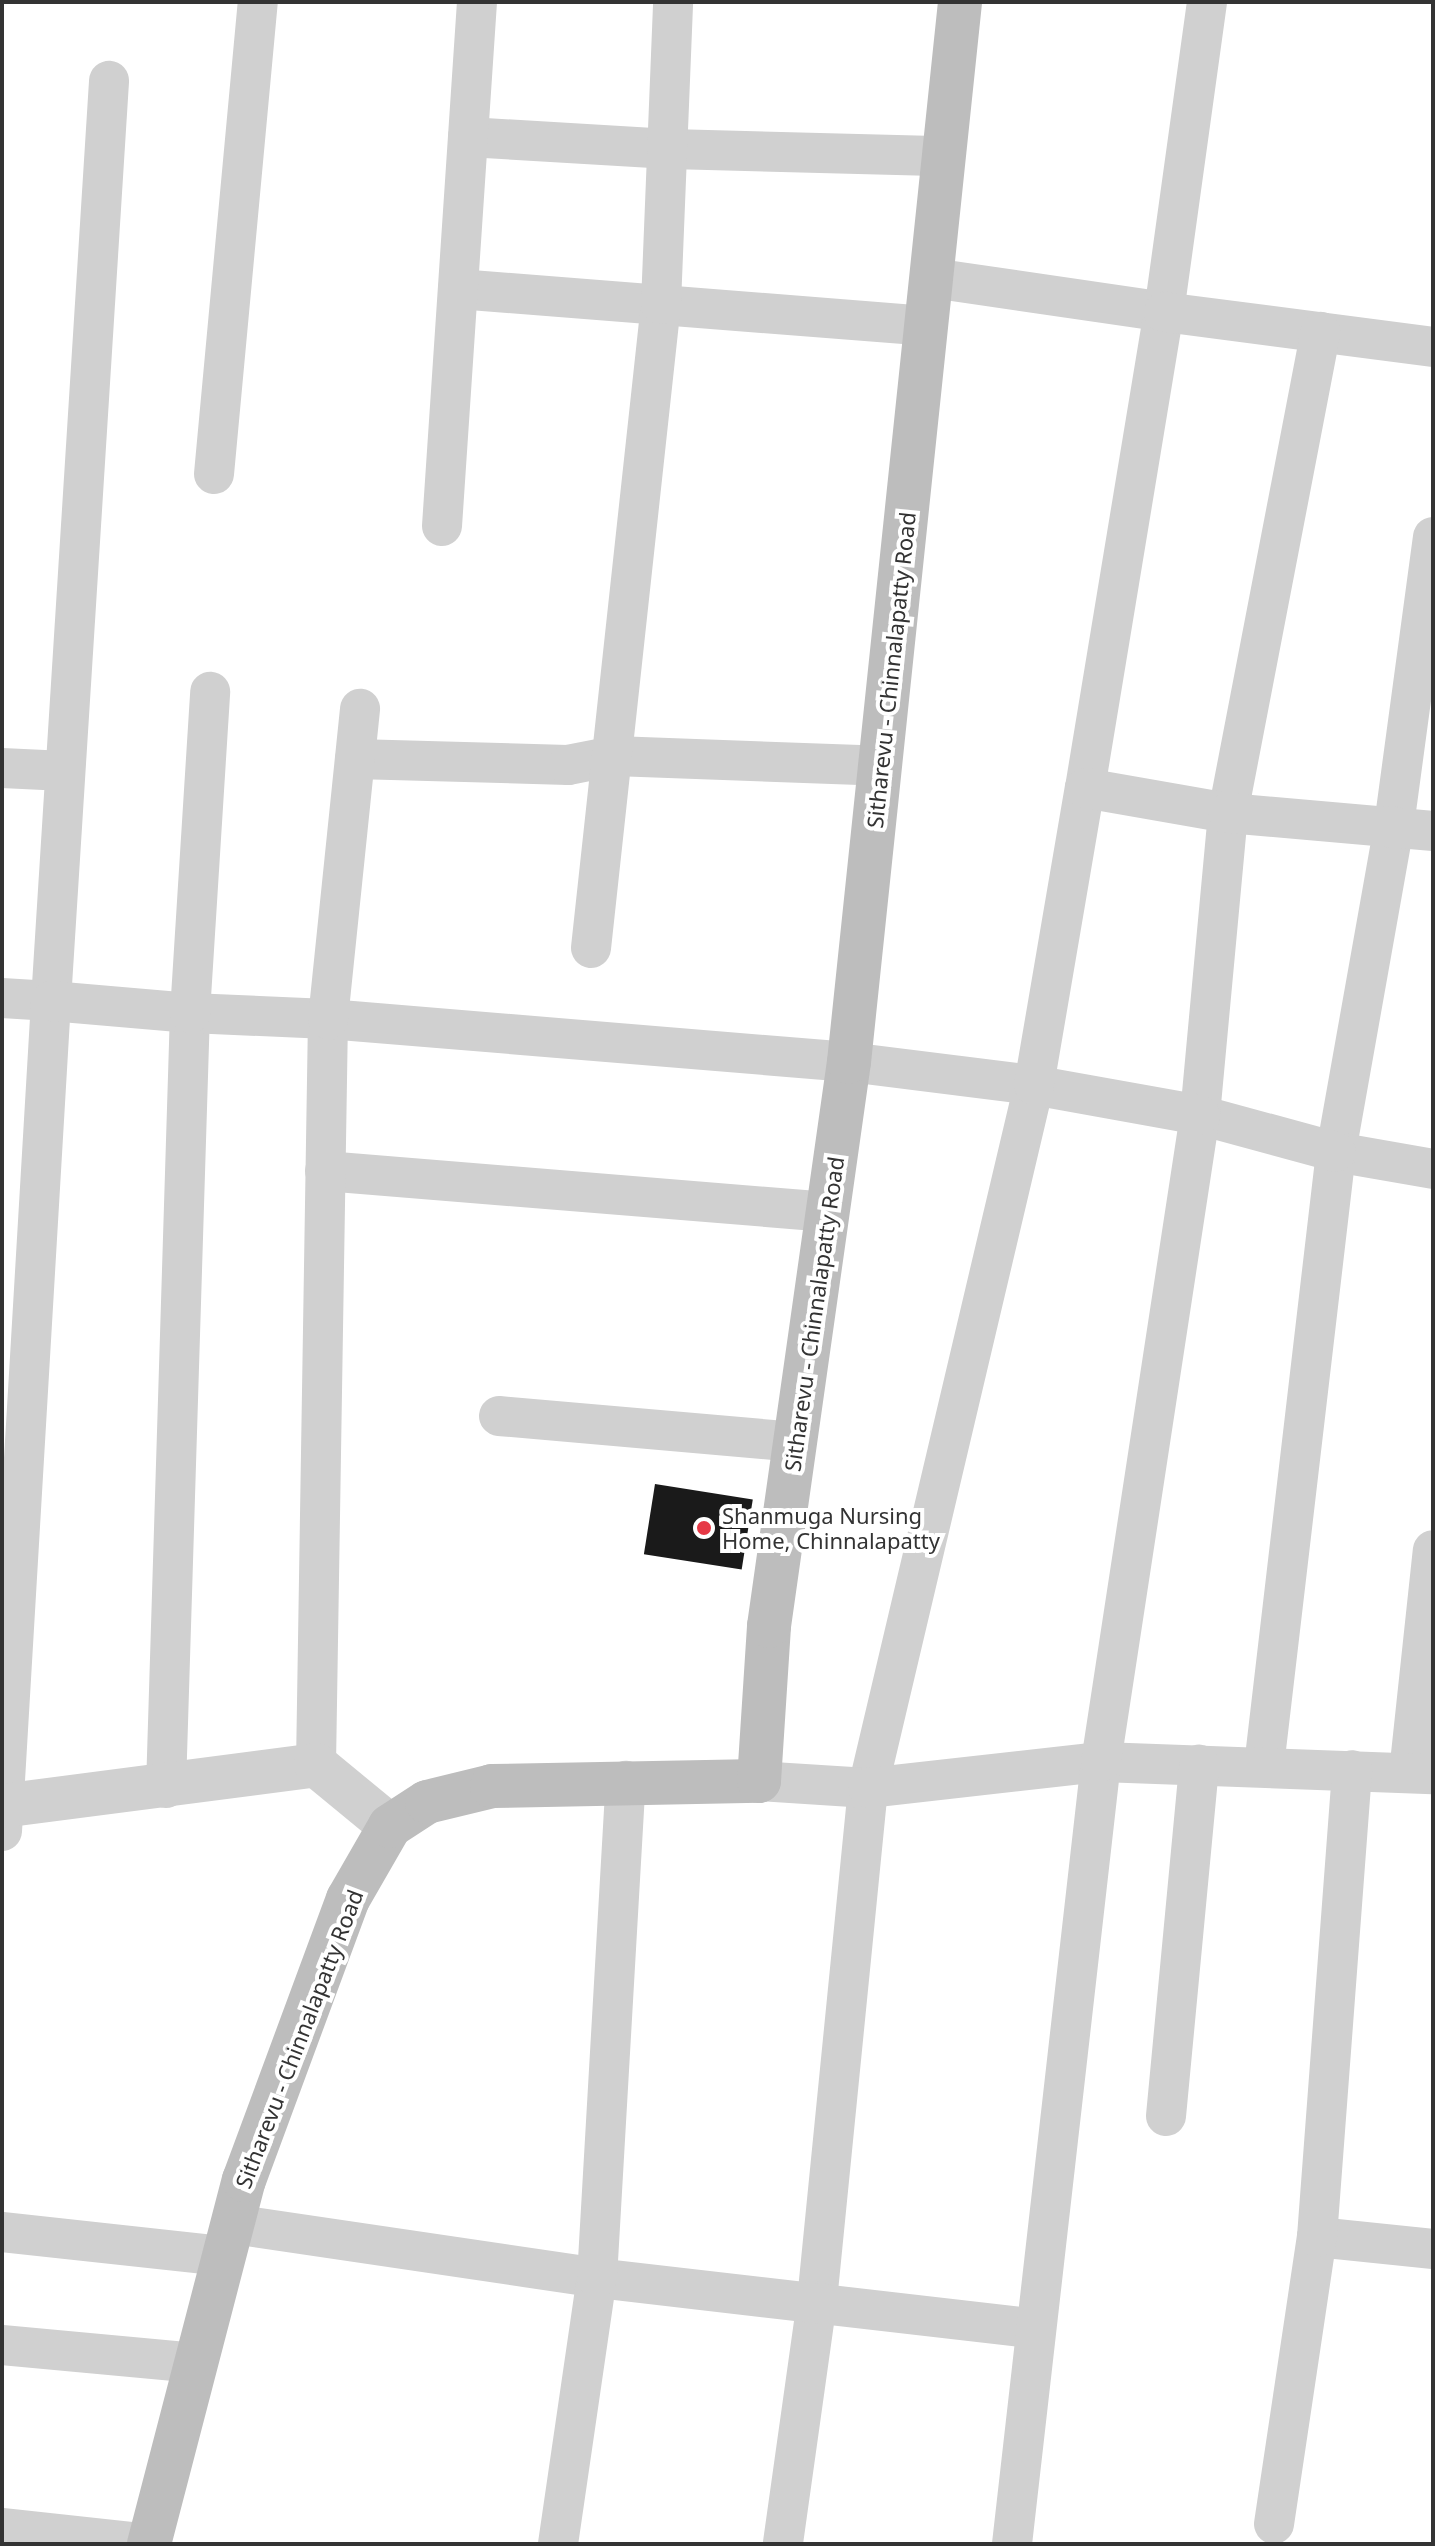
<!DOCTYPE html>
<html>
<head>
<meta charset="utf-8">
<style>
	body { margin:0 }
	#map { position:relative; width:1435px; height:2546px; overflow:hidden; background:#fff; font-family:"Noto Sans",sans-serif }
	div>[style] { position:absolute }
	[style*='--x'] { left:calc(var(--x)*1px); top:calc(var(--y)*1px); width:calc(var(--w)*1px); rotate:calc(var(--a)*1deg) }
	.building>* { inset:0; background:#1a1a1a; transform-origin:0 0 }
	.minor>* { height:40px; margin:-20px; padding:0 20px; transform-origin:20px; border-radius:20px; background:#d0d0d0 }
	.tertiary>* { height:44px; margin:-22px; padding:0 22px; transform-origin:22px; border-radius:22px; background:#d0d0d0 }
	.secondary>* { height:44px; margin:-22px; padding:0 22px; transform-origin:22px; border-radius:22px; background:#bdbdbd }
	.dots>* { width:22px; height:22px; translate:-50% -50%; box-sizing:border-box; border:4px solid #fff; border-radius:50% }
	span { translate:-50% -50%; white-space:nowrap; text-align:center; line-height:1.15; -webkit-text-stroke:8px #fff; paint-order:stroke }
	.street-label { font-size:22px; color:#333 }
	.poi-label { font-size:22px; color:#333 }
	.left { translate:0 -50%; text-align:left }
	.frame { position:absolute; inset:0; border:4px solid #333; pointer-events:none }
</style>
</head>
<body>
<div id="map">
	<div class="building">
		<i style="left:655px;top:1484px;width:99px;height:71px;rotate:9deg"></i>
	</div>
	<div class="minor">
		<i style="--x:468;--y:137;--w:202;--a:3.4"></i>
		<i style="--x:670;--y:149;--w:275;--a:1.5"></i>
		<i style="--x:932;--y:278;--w:234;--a:8.3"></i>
		<i style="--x:1164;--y:312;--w:313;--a:-82.1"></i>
		<i style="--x:458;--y:289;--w:470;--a:4.5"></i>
		<i style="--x:214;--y:474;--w:474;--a:-84.7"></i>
		<i style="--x:442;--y:526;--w:525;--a:-86.18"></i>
		<i style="--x:1433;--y:537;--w:292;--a:97.7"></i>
		<i style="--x:1394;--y:826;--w:331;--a:100.1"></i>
		<i style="--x:1336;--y:1152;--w:98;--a:9.9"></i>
		<i style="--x:355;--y:759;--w:213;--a:1.6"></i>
		<i style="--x:568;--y:765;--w:47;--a:-11.1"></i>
		<i style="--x:614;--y:756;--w:267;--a:2.1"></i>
		<i style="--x:2;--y:768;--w:63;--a:2.7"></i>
		<i style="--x:1085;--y:788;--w:483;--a:-80.6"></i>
		<i style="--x:1164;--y:312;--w:271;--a:7.4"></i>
		<i style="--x:591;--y:948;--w:648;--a:-83.8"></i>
		<i style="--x:661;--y:304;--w:302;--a:-87.7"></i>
		<i style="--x:2;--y:998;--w:49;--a:3.5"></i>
		<i style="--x:51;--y:1001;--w:922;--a:-86.39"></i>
		<i style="--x:325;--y:1171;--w:505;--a:4.66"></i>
		<i style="--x:499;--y:1416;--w:298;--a:5"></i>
		<i style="--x:316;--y:1765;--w:746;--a:-89.08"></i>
		<i style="--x:328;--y:1019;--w:523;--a:4.72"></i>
		<i style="--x:849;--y:1062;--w:186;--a:7.1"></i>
		<i style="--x:1034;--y:1085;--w:722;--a:103.29"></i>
		<i style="--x:868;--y:1788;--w:516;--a:95.68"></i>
		<i style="--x:817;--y:2301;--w:245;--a:98"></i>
		<i style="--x:1264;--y:1766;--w:618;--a:-83.31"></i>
		<i style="--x:1336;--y:1152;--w:141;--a:-164.8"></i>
		<i style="--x:1200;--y:1115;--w:303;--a:-84.7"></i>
		<i style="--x:1228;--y:813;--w:490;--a:-79.1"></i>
		<i style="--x:1409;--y:1773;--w:224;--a:-83.9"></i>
		<i style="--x:759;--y:1781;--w:109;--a:3.7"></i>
		<i style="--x:868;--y:1788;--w:234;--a:-6.4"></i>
		<i style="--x:1101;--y:1762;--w:332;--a:2.1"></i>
		<i style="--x:166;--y:1788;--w:775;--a:-88.23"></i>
		<i style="--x:190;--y:1013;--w:138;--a:2.5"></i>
		<i style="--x:328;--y:1019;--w:312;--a:-84.1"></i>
		<i style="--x:2;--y:1831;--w:831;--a:-86.62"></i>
		<i style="--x:51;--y:1001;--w:140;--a:4.9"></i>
		<i style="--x:190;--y:1013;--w:322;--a:-86.4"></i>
		<i style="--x:1166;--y:2116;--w:353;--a:-84.6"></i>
		<i style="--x:233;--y:2224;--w:368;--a:8.4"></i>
		<i style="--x:597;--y:2278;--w:442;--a:6.6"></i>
		<i style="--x:2;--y:2232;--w:223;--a:6.2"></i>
		<i style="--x:1317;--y:2237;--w:117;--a:5.9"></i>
		<i style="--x:2;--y:2345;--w:195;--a:5.3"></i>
		<i style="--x:1274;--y:2524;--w:290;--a:-81.5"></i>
		<i style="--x:1317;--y:2237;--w:468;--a:-85.7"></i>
		<i style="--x:2;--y:2528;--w:148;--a:6.2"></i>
		<i style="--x:558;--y:2544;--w:269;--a:-81.7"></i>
		<i style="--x:597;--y:2278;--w:498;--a:-86.7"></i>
		<i style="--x:1012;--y:2544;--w:787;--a:-83.51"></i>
		<i style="--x:1101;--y:1762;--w:655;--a:-81.3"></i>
		<i style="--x:1200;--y:1115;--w:169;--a:-169.8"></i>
		<i style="--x:1034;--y:1085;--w:301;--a:-80.3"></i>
		<i style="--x:1085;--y:788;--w:145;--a:9.9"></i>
		<i style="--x:1228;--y:813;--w:206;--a:5"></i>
	</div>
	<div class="tertiary">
		<i style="--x:2;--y:1806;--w:317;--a:-7.4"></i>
		<i style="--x:316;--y:1765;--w:96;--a:39.5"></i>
	</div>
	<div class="secondary">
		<i style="--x:149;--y:2544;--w:376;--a:-75.4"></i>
		<i style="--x:244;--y:2180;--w:300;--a:-69.7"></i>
		<i style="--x:348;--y:1899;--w:84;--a:-60.1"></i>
		<i style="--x:390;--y:1826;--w:44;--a:-33"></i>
		<i style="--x:427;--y:1802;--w:67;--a:-13.8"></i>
		<i style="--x:492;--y:1786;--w:267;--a:-1.1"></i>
		<i style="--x:759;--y:1781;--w:155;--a:-86.3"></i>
		<i style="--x:769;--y:1626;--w:570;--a:-81.93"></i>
		<i style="--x:849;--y:1062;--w:1066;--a:-84.02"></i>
	</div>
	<div class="dots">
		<i style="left:704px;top:1528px;background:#e63946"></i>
	</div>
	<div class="street-label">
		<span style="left:891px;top:670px;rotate:-84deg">Sitharevu - Chinnalapatty Road</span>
		<span style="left:814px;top:1314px;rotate:-82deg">Sitharevu - Chinnalapatty Road</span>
		<span style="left:299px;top:2039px;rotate:-69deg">Sitharevu - Chinnalapatty Road</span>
	</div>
	<div class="poi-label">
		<span class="left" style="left:722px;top:1528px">Shanmuga Nursing<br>Home, Chinnalapatty</span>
	</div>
	<div class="frame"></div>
</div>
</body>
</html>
